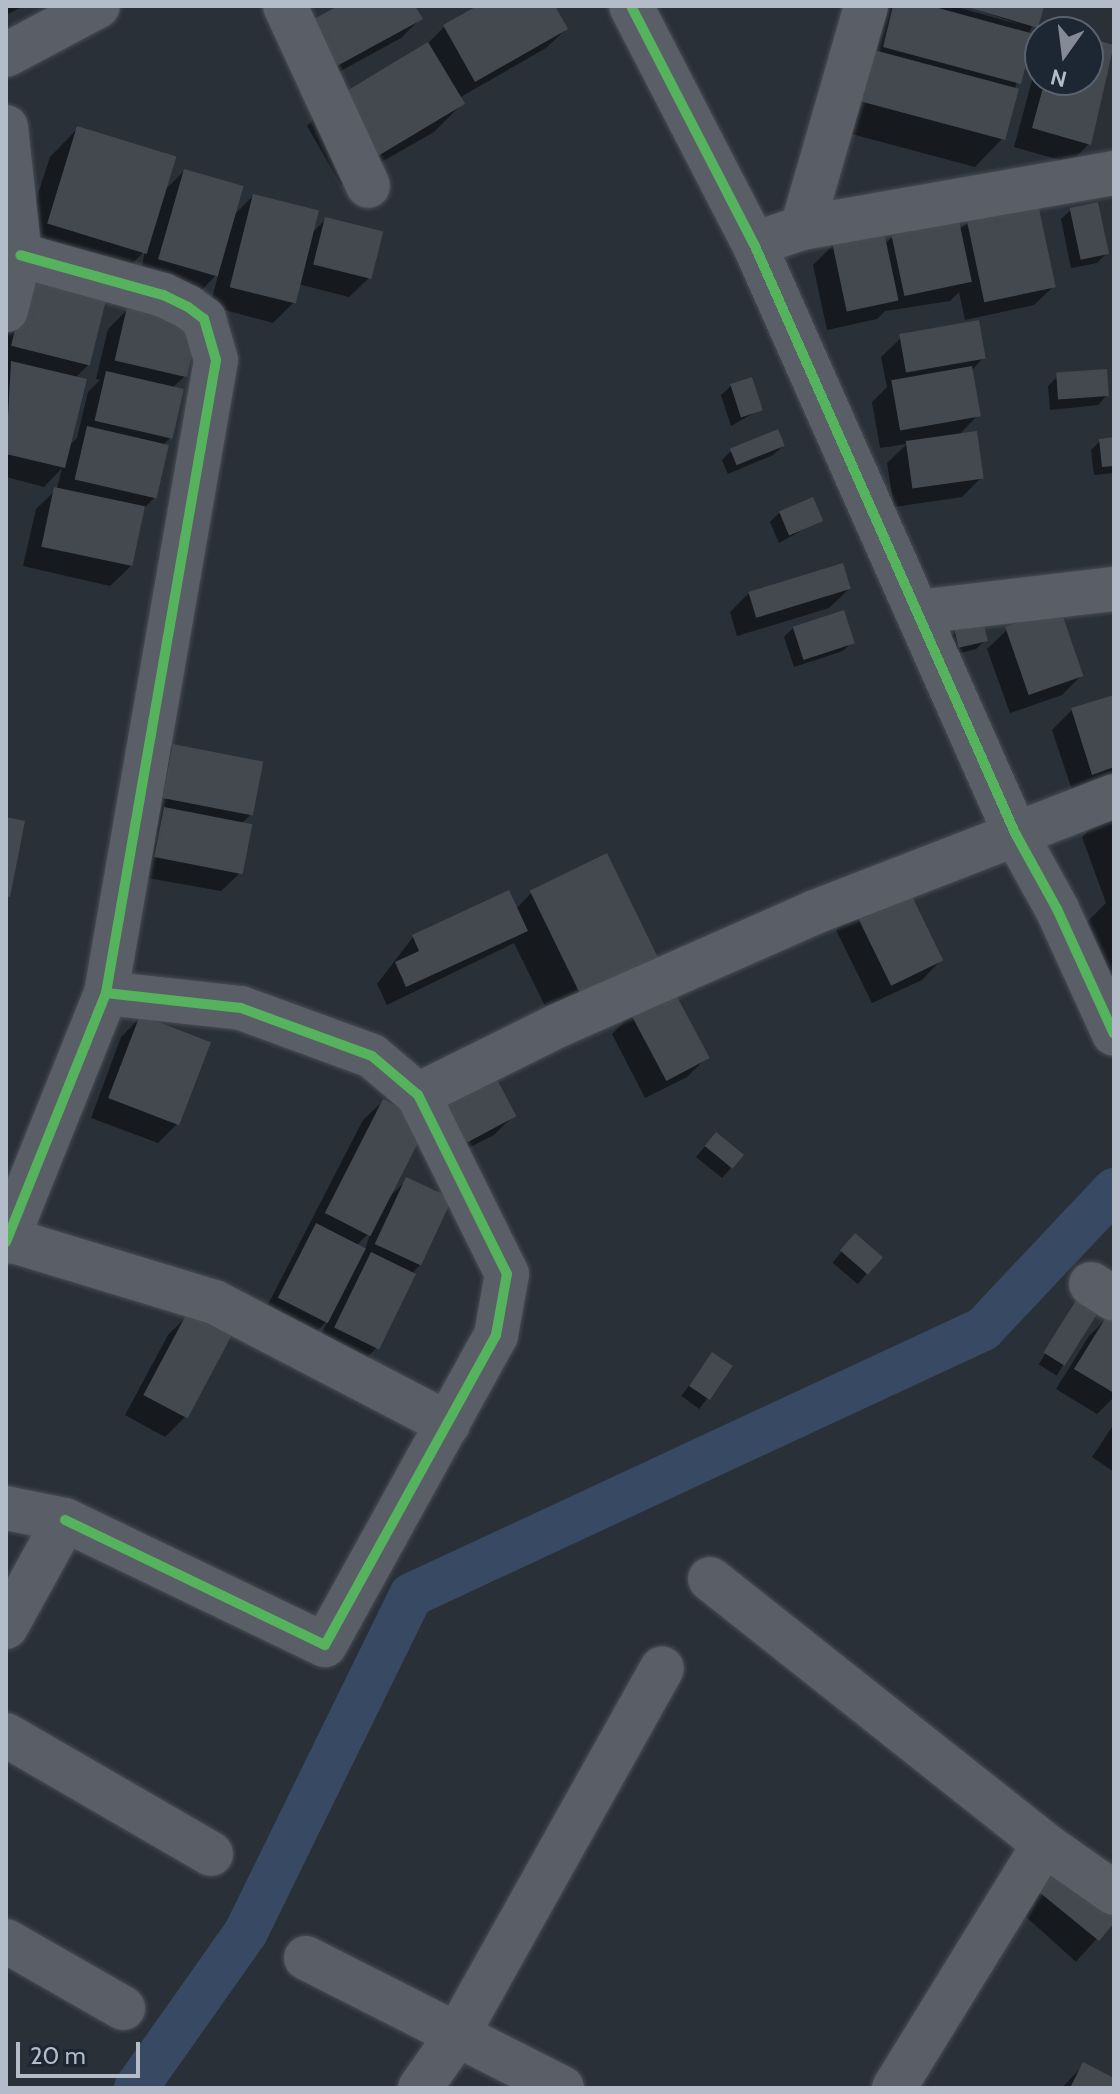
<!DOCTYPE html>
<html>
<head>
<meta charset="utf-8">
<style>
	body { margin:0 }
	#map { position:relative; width:1120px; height:2094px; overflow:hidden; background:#2a3038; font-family:Cabin,sans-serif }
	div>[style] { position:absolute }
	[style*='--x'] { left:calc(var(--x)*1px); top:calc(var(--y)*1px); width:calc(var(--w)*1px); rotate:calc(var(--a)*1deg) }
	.shadow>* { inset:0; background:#0007; transform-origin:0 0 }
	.canal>* { height:44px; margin:-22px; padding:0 22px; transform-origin:22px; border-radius:22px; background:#384963 }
	.building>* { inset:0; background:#444950; transform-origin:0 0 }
	.roads { filter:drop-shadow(0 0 2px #484c53) drop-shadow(0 0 2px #484c53) }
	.minor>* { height:44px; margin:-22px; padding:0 22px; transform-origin:22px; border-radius:22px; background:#5a5e66 }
	.cycleway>* { height:10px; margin:-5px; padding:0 5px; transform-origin:5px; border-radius:5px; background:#56b35d }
	span { translate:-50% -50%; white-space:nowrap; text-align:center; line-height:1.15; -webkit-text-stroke:6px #1d2633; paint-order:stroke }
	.frame { position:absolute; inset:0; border:8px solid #b4bcc9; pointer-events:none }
	.north { position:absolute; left:1024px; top:16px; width:80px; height:80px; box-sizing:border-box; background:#1d2633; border:2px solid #59626f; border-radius:50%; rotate:194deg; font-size:22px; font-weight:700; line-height:32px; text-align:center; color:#b4bcc9 }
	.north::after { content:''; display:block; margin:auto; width:28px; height:36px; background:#848b96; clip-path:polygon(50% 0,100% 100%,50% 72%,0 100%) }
	.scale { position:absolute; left:16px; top:2042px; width:124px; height:36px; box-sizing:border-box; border:4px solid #b4bcc9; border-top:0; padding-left:10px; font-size:24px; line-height:28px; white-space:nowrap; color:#b4bcc9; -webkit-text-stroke:6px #1d2633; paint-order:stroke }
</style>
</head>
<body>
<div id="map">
	<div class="shadow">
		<i style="clip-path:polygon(6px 6px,24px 6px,6px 15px)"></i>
		<i style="clip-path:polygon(342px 6px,413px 6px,420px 19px,401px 38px,317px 84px)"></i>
		<i style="clip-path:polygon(481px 6px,552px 6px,566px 29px,546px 48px,459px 98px,462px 104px,434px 132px,341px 185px,307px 126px,335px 97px,425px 46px,444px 27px)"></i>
		<i style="clip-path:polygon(879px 6px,953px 6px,1021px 25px,968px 6px,1042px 6px,1028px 35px,1003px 138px,975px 167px,833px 129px)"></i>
		<i style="clip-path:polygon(1088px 40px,1114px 47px,1089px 144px,1070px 163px,1014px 147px,1040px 51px,1040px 80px,1088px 80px)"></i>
		<i style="clip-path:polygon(78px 128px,162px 193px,184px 171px,234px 215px,253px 196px,311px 234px,326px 219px,369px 278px,349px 297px,298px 284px,293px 303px,273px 323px,210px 306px,219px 272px,197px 295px,140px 278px,147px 238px,142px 254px,114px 282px,19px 252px,50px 157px)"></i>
		<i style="clip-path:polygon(1071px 210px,1107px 253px,1097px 263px,1071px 268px,1061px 219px)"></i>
		<i style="clip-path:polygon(968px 222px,1054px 286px,1034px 305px,965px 320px,959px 292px,950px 301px,885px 311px,877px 319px,827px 330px,813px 265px,833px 245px,884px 245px,892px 237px,959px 230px)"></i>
		<i style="clip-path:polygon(128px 309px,185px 376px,172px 388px,170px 438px,162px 446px,154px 498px,143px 509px,130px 567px,110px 586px,23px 566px,36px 509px,57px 489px,62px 468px,44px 487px,6px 477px,6px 313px,89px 364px,75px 378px,68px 447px,77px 438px,88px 392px,100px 380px,96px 379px,108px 329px)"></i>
		<i style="clip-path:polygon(901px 338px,984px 357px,971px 371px,978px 415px,958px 436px,982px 477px,962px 497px,894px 507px,887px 463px,907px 444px,880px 448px,872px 402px,887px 387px,881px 357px)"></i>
		<i style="clip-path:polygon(1057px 377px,1107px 395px,1098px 405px,1050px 410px,1048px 386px)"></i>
		<i style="clip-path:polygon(731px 386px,761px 409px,731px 426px,721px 395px)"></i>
		<i style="clip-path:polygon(1114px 439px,1114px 473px,1094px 475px,1091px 450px,1100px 441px)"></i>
		<i style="clip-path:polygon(783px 446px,773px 455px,728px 474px,722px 460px,731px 451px)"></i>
		<i style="clip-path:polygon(780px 512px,820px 520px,779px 543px,770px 522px)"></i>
		<i style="clip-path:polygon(849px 589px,829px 608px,737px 636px,730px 612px,750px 592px)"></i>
		<i style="clip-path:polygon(943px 626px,986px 640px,976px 649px,950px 656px)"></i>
		<i style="clip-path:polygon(794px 627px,852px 642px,843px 651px,794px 667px,784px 637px)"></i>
		<i style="clip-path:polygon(1007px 630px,1082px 675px,1062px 695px,1010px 713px,987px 649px)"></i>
		<i style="clip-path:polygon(1114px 697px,1114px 779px,1073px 793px,1052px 730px,1072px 710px)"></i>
		<i style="clip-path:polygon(173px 746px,250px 815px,241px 824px,241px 872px,221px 891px,136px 876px,154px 766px)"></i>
		<i style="clip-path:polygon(1114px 807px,1114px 997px,1080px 929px,1106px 903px,1082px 837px)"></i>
		<i style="clip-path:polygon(531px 893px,657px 958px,554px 1024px,514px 943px,387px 1005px,377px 984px,413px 937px,516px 909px)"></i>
		<i style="clip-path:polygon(856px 911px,941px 960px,922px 980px,872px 1003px,836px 930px)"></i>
		<i style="clip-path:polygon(631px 1015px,707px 1057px,687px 1077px,645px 1098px,612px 1034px)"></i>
		<i style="clip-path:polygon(141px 1017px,178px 1123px,158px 1143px,91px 1118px,121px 1037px)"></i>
		<i style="clip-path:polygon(evenodd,383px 1101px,422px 1121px,514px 1115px,494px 1135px,445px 1160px,426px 1124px,387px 1199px,407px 1180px,421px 1264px,411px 1274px,377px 1347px,358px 1367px,316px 1346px,328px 1320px,307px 1341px,261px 1318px,363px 1120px,383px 1101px,373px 1225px,365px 1250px,357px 1245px,368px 1234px,373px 1225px)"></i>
		<i style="clip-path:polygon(707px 1144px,731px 1168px,722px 1178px,696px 1157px)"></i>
		<i style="left:855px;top:1236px;width:33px;height:35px;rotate:40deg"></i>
		<i style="left:1080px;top:1296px;width:21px;height:80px;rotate:31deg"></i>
		<i style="clip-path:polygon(188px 1315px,185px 1417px,165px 1437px,125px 1415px,168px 1335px)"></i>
		<i style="clip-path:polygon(1108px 1317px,1114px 1320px,1114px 1397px,1097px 1414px,1056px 1389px,1089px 1336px)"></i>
		<i style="left:712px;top:1354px;width:22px;height:52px;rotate:36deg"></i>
		<i style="clip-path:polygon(1114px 1424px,1114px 1472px,1092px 1457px)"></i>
		<i style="left:1059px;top:1870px;width:74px;height:57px;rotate:42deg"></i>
		<i style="clip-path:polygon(1083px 2065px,1114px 2080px,1114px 2088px,1062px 2088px)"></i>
	</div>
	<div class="canal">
		<i style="--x:136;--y:2088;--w:191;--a:-54.8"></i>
		<i style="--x:246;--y:1932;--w:375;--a:-63.9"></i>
		<i style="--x:411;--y:1595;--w:631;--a:-24.94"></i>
		<i style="--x:983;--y:1329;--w:191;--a:-46.7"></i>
	</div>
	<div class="building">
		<i style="clip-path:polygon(338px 6px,415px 6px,423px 19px,337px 66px,312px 20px)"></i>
		<i style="clip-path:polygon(477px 6px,555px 6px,568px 29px,475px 82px,443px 25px)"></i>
		<i style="clip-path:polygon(893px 6px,931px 6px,1034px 34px,1021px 84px,883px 47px)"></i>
		<i style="clip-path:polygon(964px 6px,1044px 6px,1038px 28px)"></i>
		<i style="clip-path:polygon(1088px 38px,1114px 45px,1091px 145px,1032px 128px,1045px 80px,1088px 80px)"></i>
		<i style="left:428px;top:42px;width:72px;height:108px;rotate:59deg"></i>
		<i style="left:874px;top:50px;width:150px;height:53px;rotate:15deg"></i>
		<i style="left:77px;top:126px;width:104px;height:102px;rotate:17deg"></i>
		<i style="left:184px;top:169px;width:62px;height:94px;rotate:16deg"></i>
		<i style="left:253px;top:194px;width:68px;height:96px;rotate:14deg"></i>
		<i style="left:1098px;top:202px;width:53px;height:29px;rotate:78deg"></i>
		<i style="left:1038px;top:204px;width:85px;height:73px;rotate:78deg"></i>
		<i style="left:325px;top:217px;width:60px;height:49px;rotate:14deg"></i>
		<i style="left:959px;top:221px;width:62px;height:69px;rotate:78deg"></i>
		<i style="left:884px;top:232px;width:70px;height:53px;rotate:78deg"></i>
		<i style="left:29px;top:274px;width:81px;height:74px;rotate:14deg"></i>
		<i style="left:127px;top:307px;width:74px;height:55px;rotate:13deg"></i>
		<i style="left:979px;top:320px;width:39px;height:81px;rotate:80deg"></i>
		<i style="clip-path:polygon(11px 361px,87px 379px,65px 468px,6px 454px)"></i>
		<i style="left:972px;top:366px;width:51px;height:82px;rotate:80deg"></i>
		<i style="left:1107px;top:369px;width:27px;height:51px;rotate:86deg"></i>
		<i style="left:106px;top:371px;width:80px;height:51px;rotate:13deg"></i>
		<i style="left:752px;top:377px;width:35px;height:23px;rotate:72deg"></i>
		<i style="left:87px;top:426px;width:84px;height:55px;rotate:13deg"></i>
		<i style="left:778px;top:429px;width:18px;height:52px;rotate:68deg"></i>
		<i style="left:977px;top:431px;width:48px;height:72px;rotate:82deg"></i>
		<i style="clip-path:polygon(1114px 437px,1114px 466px,1102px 467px,1099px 439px)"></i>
		<i style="left:54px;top:487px;width:93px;height:61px;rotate:12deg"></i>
		<i style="left:813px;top:497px;width:26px;height:37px;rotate:67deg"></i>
		<i style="left:843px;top:563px;width:27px;height:99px;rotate:73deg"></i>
		<i style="left:980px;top:607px;width:35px;height:30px;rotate:77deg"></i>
		<i style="left:1060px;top:608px;width:72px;height:58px;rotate:71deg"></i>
		<i style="left:844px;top:610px;width:35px;height:54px;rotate:72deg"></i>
		<i style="clip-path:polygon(1114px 695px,1114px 767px,1092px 775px,1071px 708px)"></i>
		<i style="left:173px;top:744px;width:92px;height:55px;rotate:11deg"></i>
		<i style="left:164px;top:807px;width:90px;height:51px;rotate:11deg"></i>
		<i style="clip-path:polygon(6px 817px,25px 821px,10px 897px,6px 896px)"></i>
		<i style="left:607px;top:853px;width:117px;height:86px;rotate:64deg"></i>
		<i style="left:906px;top:884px;width:85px;height:58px;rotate:64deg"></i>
		<i style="clip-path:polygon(509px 890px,528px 931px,406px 987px,395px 962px,419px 951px,412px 935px)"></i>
		<i style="left:674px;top:991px;width:76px;height:49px;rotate:62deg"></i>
		<i style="left:140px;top:1015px;width:76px;height:89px;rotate:21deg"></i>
		<i style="left:493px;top:1072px;width:50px;height:58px;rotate:62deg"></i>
		<i style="left:383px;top:1099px;width:51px;height:128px;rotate:27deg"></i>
		<i style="left:716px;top:1132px;width:36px;height:18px;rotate:39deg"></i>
		<i style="left:406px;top:1177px;width:51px;height:74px;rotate:25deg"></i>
		<i style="left:316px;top:1223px;width:56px;height:84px;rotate:27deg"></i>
		<i style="left:855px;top:1233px;width:37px;height:23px;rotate:41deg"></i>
		<i style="left:371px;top:1252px;width:50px;height:84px;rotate:26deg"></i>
		<i style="left:1080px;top:1294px;width:25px;height:69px;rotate:32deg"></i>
		<i style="left:187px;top:1313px;width:50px;height:93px;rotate:28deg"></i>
		<i style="clip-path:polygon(1108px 1314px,1114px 1318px,1114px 1393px,1074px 1369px)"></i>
		<i style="left:712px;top:1352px;width:25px;height:41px;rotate:34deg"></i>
		<i style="clip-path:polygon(1059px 1867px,1114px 1911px,1114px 1923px,1099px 1941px,1039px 1892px)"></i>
		<i style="clip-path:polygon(1083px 2062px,1114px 2078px,1114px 2088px,1070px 2088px)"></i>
	</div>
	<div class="roads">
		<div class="minor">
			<i style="--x:285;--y:6;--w:198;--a:65.2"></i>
			<i style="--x:631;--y:6;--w:268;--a:62.7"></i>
			<i style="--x:754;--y:244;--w:644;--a:66.1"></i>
			<i style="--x:1015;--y:833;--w:87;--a:61.1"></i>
			<i style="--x:1057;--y:909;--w:137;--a:65.5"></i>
			<i style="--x:6;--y:55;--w:104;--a:-28"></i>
			<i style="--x:6;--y:127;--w:129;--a:83.8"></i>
			<i style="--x:20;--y:255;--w:57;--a:104.3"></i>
			<i style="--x:802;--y:228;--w:231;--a:-73.9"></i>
			<i style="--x:754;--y:244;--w:51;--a:-18.4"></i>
			<i style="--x:802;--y:228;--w:317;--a:-10"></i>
			<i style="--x:918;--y:612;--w:197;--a:-6.7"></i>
			<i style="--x:418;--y:1095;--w:157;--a:-26.4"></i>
			<i style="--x:559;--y:1025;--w:280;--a:-23.8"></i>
			<i style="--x:815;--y:912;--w:321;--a:-21.2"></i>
			<i style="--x:7;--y:1239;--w:216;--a:16.9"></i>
			<i style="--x:214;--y:1302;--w:264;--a:27.5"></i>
			<i style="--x:6;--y:1242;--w:268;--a:-68.1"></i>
			<i style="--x:106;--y:993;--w:642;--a:-80.14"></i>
			<i style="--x:216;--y:360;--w:43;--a:-106.3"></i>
			<i style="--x:204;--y:319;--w:20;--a:-143"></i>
			<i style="--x:188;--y:307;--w:28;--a:-154"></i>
			<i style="--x:163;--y:295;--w:148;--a:-164.4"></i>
			<i style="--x:1091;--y:1284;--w:27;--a:33"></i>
			<i style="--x:6;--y:1508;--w:60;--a:11.5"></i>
			<i style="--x:65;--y:1520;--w:122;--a:118.9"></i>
			<i style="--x:65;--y:1520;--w:288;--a:25.7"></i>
			<i style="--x:325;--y:1645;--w:354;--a:-61.1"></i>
			<i style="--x:496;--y:1335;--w:62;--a:-79.8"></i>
			<i style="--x:507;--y:1274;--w:200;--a:-116.4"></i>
			<i style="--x:418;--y:1095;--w:60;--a:-139.7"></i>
			<i style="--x:372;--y:1056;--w:140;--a:-159.9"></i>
			<i style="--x:241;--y:1008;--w:136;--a:-173.7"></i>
			<i style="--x:710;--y:1579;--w:426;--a:38.4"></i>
			<i style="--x:1044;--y:1844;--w:85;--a:35"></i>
			<i style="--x:6;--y:1735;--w:237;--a:30.1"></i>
			<i style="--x:6;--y:1941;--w:135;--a:29.8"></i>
			<i style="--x:306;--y:1958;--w:287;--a:26.9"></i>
			<i style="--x:420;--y:2088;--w:65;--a:-55.1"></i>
			<i style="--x:457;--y:2035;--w:420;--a:-60.8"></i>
			<i style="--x:894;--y:2088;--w:286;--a:-58.4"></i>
		</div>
	</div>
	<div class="cycleway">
		<i style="--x:631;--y:6;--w:268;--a:62.7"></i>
		<i style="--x:754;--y:244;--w:644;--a:66.1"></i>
		<i style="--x:1015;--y:833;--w:87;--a:61.1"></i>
		<i style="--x:1057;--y:909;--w:137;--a:65.5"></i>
		<i style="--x:6;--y:1242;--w:268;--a:-68.1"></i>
		<i style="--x:106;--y:993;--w:642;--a:-80.14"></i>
		<i style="--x:216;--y:360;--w:43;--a:-106.3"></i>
		<i style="--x:204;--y:319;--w:20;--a:-143"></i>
		<i style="--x:188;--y:307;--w:28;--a:-154"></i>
		<i style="--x:163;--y:295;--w:148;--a:-164.4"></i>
		<i style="--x:65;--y:1520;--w:288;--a:25.7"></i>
		<i style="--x:325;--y:1645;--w:354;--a:-61.1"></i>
		<i style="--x:496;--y:1335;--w:62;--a:-79.8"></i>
		<i style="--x:507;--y:1274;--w:200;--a:-116.4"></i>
		<i style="--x:418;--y:1095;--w:60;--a:-139.7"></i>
		<i style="--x:372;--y:1056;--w:140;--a:-159.9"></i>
		<i style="--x:241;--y:1008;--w:136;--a:-173.7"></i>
	</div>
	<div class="frame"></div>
	<div class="north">N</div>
	<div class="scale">20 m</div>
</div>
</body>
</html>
